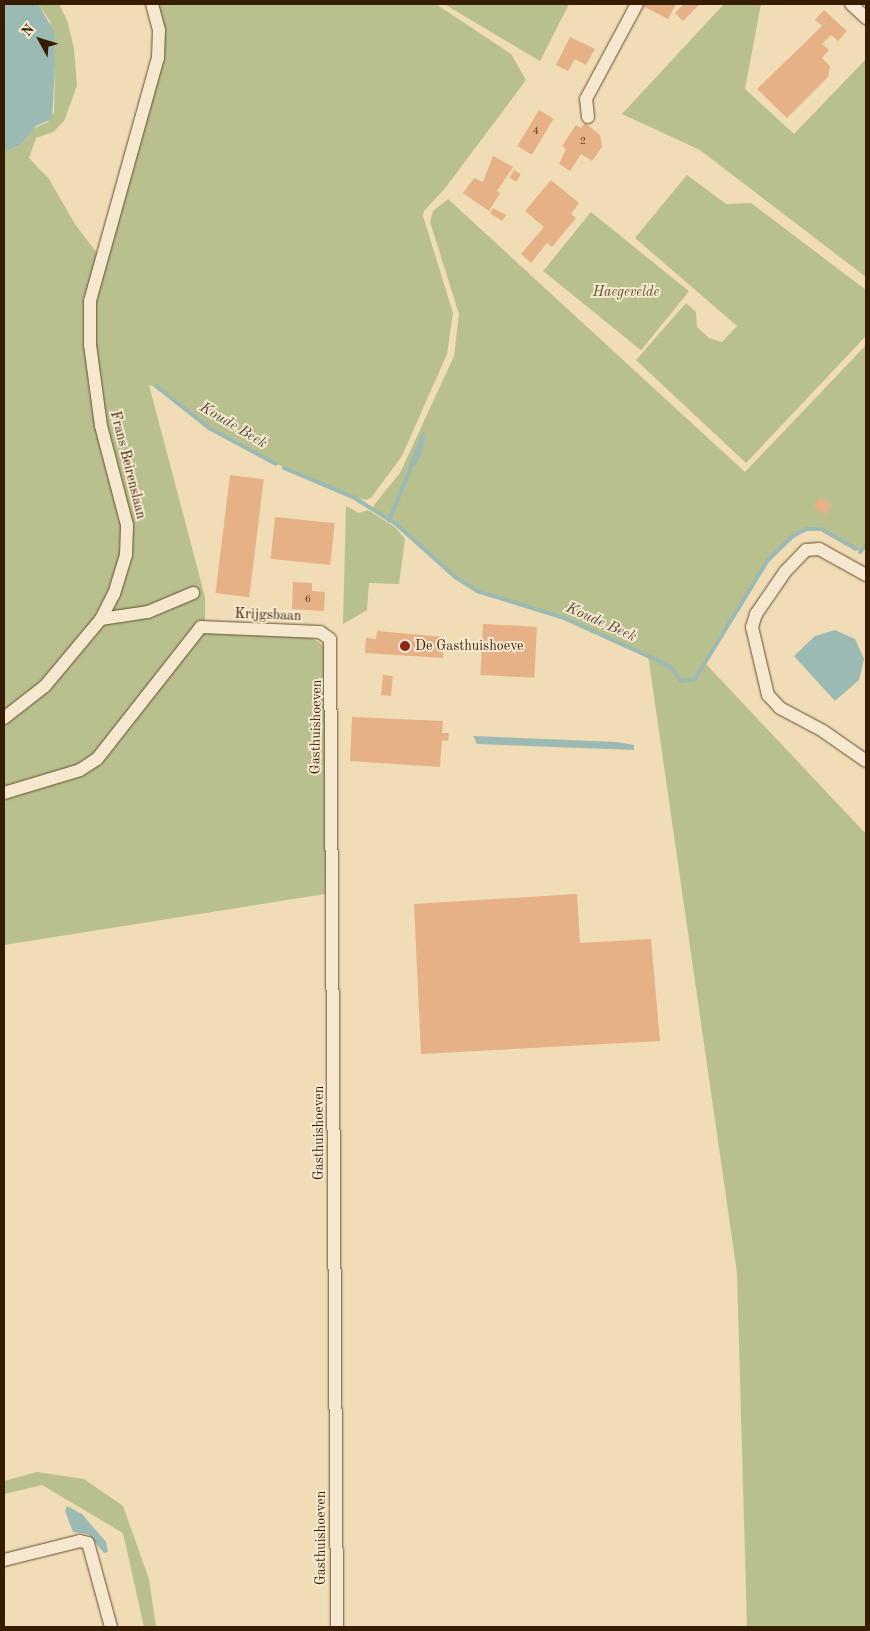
<!DOCTYPE html>
<html>
<head>
<meta charset="utf-8">
<style>
	body { margin:0 }
	#map { position:relative; width:870px; height:1631px; overflow:hidden; background:#f0dcb5; font-family:"Old Standard TT",serif }
	div>[style] { position:absolute }
	[style*='--x'] { left:calc(var(--x)*1px); top:calc(var(--y)*1px); width:calc(var(--w)*1px); rotate:calc(var(--a)*1deg) }
	.green>* { inset:0; background:#b8c08e; transform-origin:0 0 }
	.water>* { inset:0; background:#9bbab3 }
	.stream>* { height:4px; margin:-2px; padding:0 2px; transform-origin:2px; border-radius:2px; background:#9bbab3 }
	.building>* { inset:0; background:#e7b187; transform-origin:0 0 }
	.roads { filter:drop-shadow(0 0 1px #644d2e) drop-shadow(0 0 1px #644d2e) }
	.minor>* { height:12px; margin:-6px; padding:0 6px; transform-origin:6px; border-radius:6px; background:#f5e8cf }
	.dots>* { width:14px; height:14px; translate:-50% -50%; box-sizing:border-box; border:2px solid #f5e8cf; border-radius:50% }
	span { translate:-50% -50%; white-space:nowrap; text-align:center; line-height:1.15; -webkit-text-stroke:4px #f5e8cf; paint-order:stroke }
	.number-label { font-size:11px; color:#624222 }
	.number-label span { -webkit-text-stroke-width:0 }
	.park-label { font-size:14px; color:#5d4e2b; font-style:italic }
	.street-label { font-size:14px; color:#361d01 }
	.poi-label { font-size:14px; color:#361d01 }
	.left { translate:0 -50%; text-align:left }
	.water-label { font-size:15px; color:#544c36; font-style:italic }
	.frame { position:absolute; inset:0; border:5px solid #361d01; pointer-events:none }
	.north { position:absolute; left:15px; top:15px; width:50px; height:50px; -webkit-text-stroke:4px #f5e8cf; paint-order:stroke; rotate:309deg; font-size:14px; font-weight:700; line-height:20px; text-align:center; color:#361d01 }
	.north::after { content:''; display:block; margin:auto; width:18px; height:22px; background:#361d01; clip-path:polygon(50% 0,100% 100%,50% 72%,0 100%) }
</style>
</head>
<body>
<div id="map">
	<div class="green">
		<i style="clip-path:polygon(38px 4px,59px 4px,67px 20px,74px 48px,77px 86px,64px 121px,53px 132px,36px 138px,29px 158px,49px 179px,75px 224px,102px 260px,155px 73px,152px 4px,436px 4px,511px 54px,526px 80px,446px 187px,424px 211px,423px 216px,453px 313px,447px 354px,402px 456px,371px 498px,366px 500px,353px 497px,261px 457px,209px 428px,162px 389px,149px 385px,205px 597px,205px 633px,309px 636px,326px 647px,325px 894px,4px 945px,4px 153px,20px 145px,30px 130px,48px 122px,54px 112px,55px 66px,50px 21px)"></i>
		<i style="clip-path:polygon(444px 4px,569px 4px,540px 61px)"></i>
		<i style="clip-path:polygon(724px 4px,761px 4px,745px 89px,794px 134px,866px 59px,866px 277px,700px 150px,622px 114px)"></i>
		<i style="clip-path:polygon(687px 175px,726px 204px,751px 203px,866px 290px,866px 336px,746px 463px,636px 360px,686px 303px,696px 312px,697px 327px,709px 338px,722px 342px,737px 326px,635px 238px)"></i>
		<i style="clip-path:polygon(448px 199px,745px 472px,866px 345px,866px 545px,860px 552px,821px 529px,806px 529px,793px 536px,768px 561px,705px 663px,866px 834px,866px 1627px,747px 1627px,737px 1273px,648px 655px,564px 618px,477px 591px,455px 577px,396px 524px,373px 511px,374px 505px,400px 473px,454px 356px,459px 314px,430px 222px,433px 211px)"></i>
		<i style="left:591px;top:212px;width:126px;height:76px;rotate:39deg"></i>
		<i style="clip-path:polygon(346px 506px,359px 513px,368px 510px,395px 527px,405px 539px,399px 584px,369px 583px,367px 610px,343px 624px)"></i>
		<i style="clip-path:polygon(37px 1472px,84px 1479px,123px 1506px,149px 1579px,156px 1627px,144px 1627px,123px 1533px,42px 1485px,4px 1494px,4px 1481px)"></i>
	</div>
	<div class="water">
		<i style="clip-path:polygon(4px 4px,38px 4px,54px 31px,55px 66px,52px 119px,36px 126px,20px 145px,4px 153px)"></i>
		<i style="clip-path:polygon(422px 432px,425px 433px,425px 439px,421px 455px,415px 466px,407px 470px)"></i>
		<i style="clip-path:polygon(835px 630px,855px 639px,864px 659px,859px 680px,835px 701px,794px 656px,815px 636px)"></i>
		<i style="clip-path:polygon(473px 736px,617px 742px,634px 745px,634px 750px,477px 744px)"></i>
		<i style="clip-path:polygon(67px 1506px,82px 1514px,106px 1542px,108px 1552px,104px 1553px,88px 1534px,73px 1532px,65px 1511px)"></i>
	</div>
	<div class="stream">
		<i style="--x:156;--y:386;--w:68;--a:38.4"></i>
		<i style="--x:209;--y:428;--w:76;--a:28.2"></i>
		<i style="--x:284;--y:468;--w:75;--a:22.8"></i>
		<i style="--x:353;--y:497;--w:51;--a:32.1"></i>
		<i style="--x:396;--y:524;--w:79;--a:41.9"></i>
		<i style="--x:455;--y:577;--w:26;--a:32"></i>
		<i style="--x:477;--y:591;--w:91;--a:17.2"></i>
		<i style="--x:564;--y:618;--w:116;--a:24.4"></i>
		<i style="--x:670;--y:666;--w:19;--a:54"></i>
		<i style="--x:681;--y:681;--w:14;--a:-8"></i>
		<i style="--x:695;--y:679;--w:140;--a:-58.5"></i>
		<i style="--x:768;--y:560;--w:35;--a:-44"></i>
		<i style="--x:793;--y:536;--w:15;--a:-28"></i>
		<i style="--x:806;--y:529;--w:15;--a:0"></i>
		<i style="--x:821;--y:529;--w:40;--a:29.7"></i>
		<i style="--x:389;--y:520;--w:54;--a:-67.2"></i>
		<i style="--x:860;--y:552;--w:9;--a:-49"></i>
	</div>
	<div class="building">
		<i style="clip-path:polygon(639px 4px,676px 4px,668px 19px)"></i>
		<i style="clip-path:polygon(684px 4px,700px 4px,683px 21px,675px 13px)"></i>
		<i style="clip-path:polygon(824px 10px,847px 31px,838px 41px,831px 35px,822px 44px,829px 50px,822px 58px,830px 66px,828px 77px,787px 118px,757px 89px,822px 26px,815px 20px)"></i>
		<i style="clip-path:polygon(570px 37px,595px 49px,586px 65px,575px 59px,568px 71px,556px 65px)"></i>
		<i style="left:539px;top:110px;width:17px;height:42px;rotate:31deg"></i>
		<i style="clip-path:polygon(585px 123px,600px 135px,602px 147px,592px 161px,581px 154px,570px 171px,559px 164px,566px 149px,562px 146px,576px 125px,581px 128px)"></i>
		<i style="clip-path:polygon(493px 156px,513px 167px,497px 191px,500px 193px,489px 211px,463px 193px,474px 178px,483px 182px)"></i>
		<i style="left:514px;top:170px;width:8px;height:9px;rotate:30deg"></i>
		<i style="clip-path:polygon(551px 180px,579px 203px,571px 214px,576px 218px,552px 247px,547px 243px,531px 263px,521px 254px,544px 227px,525px 211px)"></i>
		<i style="clip-path:polygon(493px 208px,506px 215px,502px 221px,490px 213px)"></i>
		<i style="left:230px;top:475px;width:34px;height:119px;rotate:7deg"></i>
		<i style="left:820px;top:497px;width:14px;height:12px;rotate:34deg"></i>
		<i style="left:275px;top:517px;width:60px;height:42px;rotate:6deg"></i>
		<i style="clip-path:polygon(293px 582px,312px 583px,312px 591px,325px 592px,324px 611px,292px 609px)"></i>
		<i style="left:483px;top:624px;width:54px;height:51px;rotate:3deg"></i>
		<i style="clip-path:polygon(377px 631px,444px 637px,443px 658px,365px 653px,366px 638px,376px 639px)"></i>
		<i style="left:383px;top:675px;width:10px;height:20px;rotate:6deg"></i>
		<i style="clip-path:polygon(352px 717px,443px 721px,442px 733px,449px 733px,448px 741px,442px 740px,440px 767px,350px 761px)"></i>
		<i style="clip-path:polygon(577px 894px,580px 943px,651px 939px,660px 1041px,421px 1054px,414px 904px)"></i>
	</div>
	<div class="roads">
		<div class="minor">
			<i style="--x:851;--y:4;--w:21;--a:43"></i>
			<i style="--x:588;--y:117;--w:18;--a:-96"></i>
			<i style="--x:586;--y:99;--w:108;--a:-61.8"></i>
			<i style="--x:866;--y:575;--w:54;--a:-151"></i>
			<i style="--x:819;--y:549;--w:13;--a:176"></i>
			<i style="--x:806;--y:550;--w:30;--a:134"></i>
			<i style="--x:785;--y:572;--w:51;--a:124.6"></i>
			<i style="--x:756;--y:614;--w:14;--a:107"></i>
			<i style="--x:752;--y:627;--w:70;--a:76.8"></i>
			<i style="--x:768;--y:695;--w:18;--a:47"></i>
			<i style="--x:780;--y:708;--w:49;--a:28.1"></i>
			<i style="--x:823;--y:731;--w:52;--a:34.9"></i>
			<i style="--x:101;--y:619;--w:48;--a:-8.5"></i>
			<i style="--x:148;--y:612;--w:49;--a:-22.9"></i>
			<i style="--x:4;--y:718;--w:52;--a:-38"></i>
			<i style="--x:45;--y:686;--w:87;--a:-50.1"></i>
			<i style="--x:101;--y:619;--w:28;--a:-63"></i>
			<i style="--x:114;--y:594;--w:41;--a:-72.9"></i>
			<i style="--x:126;--y:555;--w:30;--a:-88"></i>
			<i style="--x:127;--y:525;--w:102;--a:-104.7"></i>
			<i style="--x:101;--y:426;--w:82;--a:-97.7"></i>
			<i style="--x:90;--y:345;--w:44;--a:-90"></i>
			<i style="--x:90;--y:301;--w:252;--a:-74.4"></i>
			<i style="--x:158;--y:58;--w:28;--a:-88"></i>
			<i style="--x:159;--y:30;--w:27;--a:-105"></i>
			<i style="--x:4;--y:793;--w:79;--a:-16.8"></i>
			<i style="--x:80;--y:770;--w:20;--a:-33"></i>
			<i style="--x:97;--y:759;--w:168;--a:-51.8"></i>
			<i style="--x:201;--y:627;--w:119;--a:2.4"></i>
			<i style="--x:320;--y:632;--w:12;--a:35"></i>
			<i style="--x:330;--y:639;--w:988;--a:89.59"></i>
			<i style="--x:4;--y:1560;--w:78;--a:-14"></i>
			<i style="--x:80;--y:1541;--w:8;--a:14"></i>
			<i style="--x:88;--y:1543;--w:87;--a:74.7"></i>
		</div>
	</div>
	<div class="dots">
		<i style="left:405px;top:646px;background:#8f2418"></i>
	</div>
	<div class="number-label">
		<span style="left:536px;top:132px">4</span>
		<span style="left:583px;top:142px">2</span>
		<span style="left:308px;top:600px">6</span>
	</div>
	<div class="park-label">
		<span style="left:626px;top:292px">Haegevelde</span>
	</div>
	<div class="street-label">
		<span style="left:128px;top:465px;rotate:76deg">Frans Beirenslaan</span>
		<span style="left:268px;top:615px;rotate:2deg">Krijgsbaan</span>
		<span style="left:316px;top:727px;rotate:-89deg">Gasthuishoeven</span>
		<span style="left:319px;top:1133px;rotate:-90deg">Gasthuishoeven</span>
		<span style="left:321px;top:1538px;rotate:-90deg">Gasthuishoeven</span>
	</div>
	<div class="poi-label">
		<span class="left" style="left:415px;top:646px">De Gasthuishoeve</span>
	</div>
	<div class="water-label">
		<span style="left:233px;top:426px;rotate:31deg">Koude Beek</span>
		<span style="left:601px;top:623px;rotate:24deg">Koude Beek</span>
	</div>
	<div class="frame"></div>
	<div class="north">N</div>
</div>
</body>
</html>
